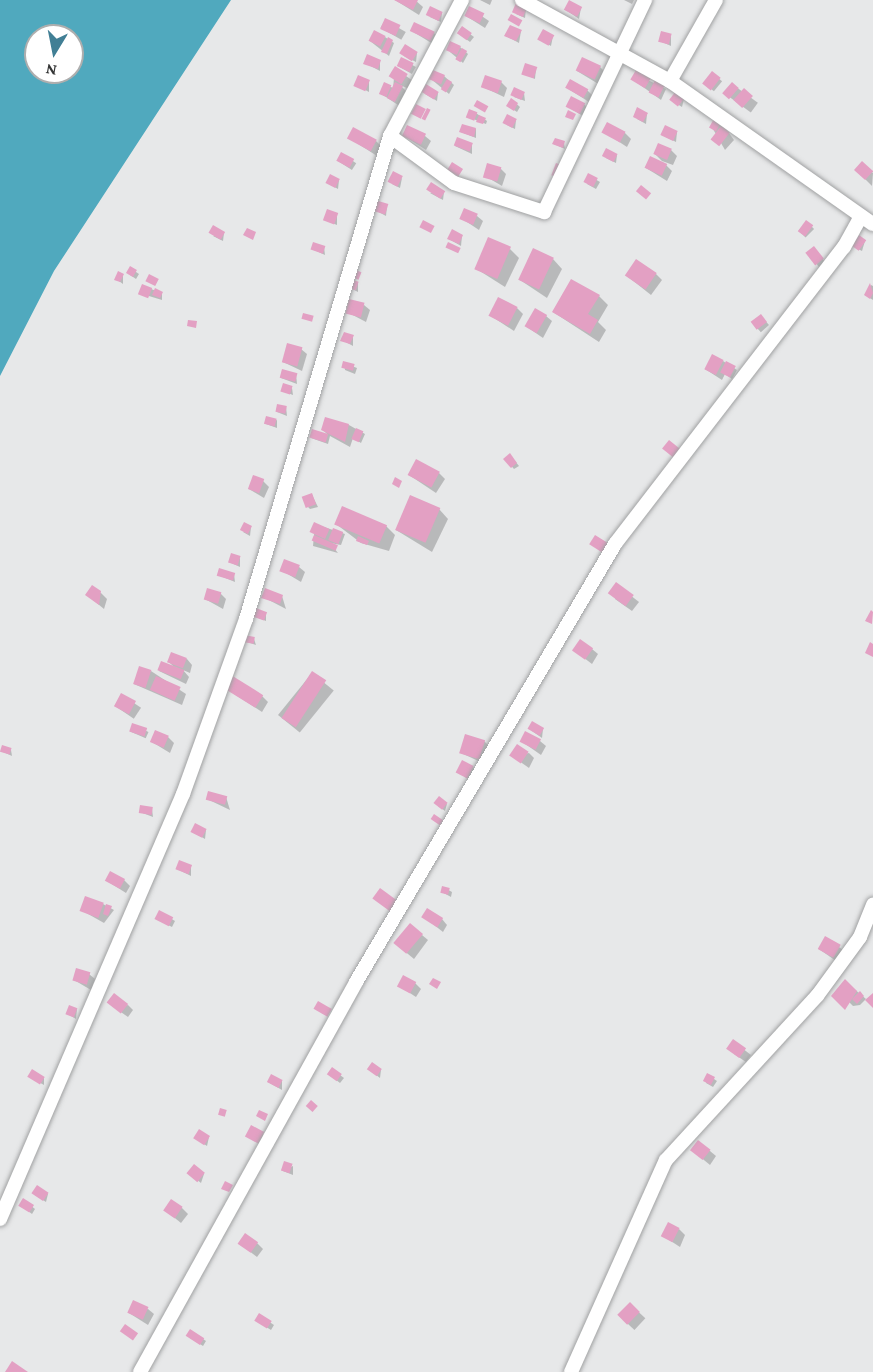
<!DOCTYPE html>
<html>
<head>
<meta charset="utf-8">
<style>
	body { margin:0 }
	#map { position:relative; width:873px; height:1372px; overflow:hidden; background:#e7e8e9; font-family:"Crimson Pro",serif }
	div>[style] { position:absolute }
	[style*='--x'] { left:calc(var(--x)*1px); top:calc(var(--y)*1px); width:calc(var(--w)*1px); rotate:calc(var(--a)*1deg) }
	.water>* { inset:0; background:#50a9be }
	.shadow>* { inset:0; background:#0003; transform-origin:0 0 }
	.building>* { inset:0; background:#e3a0c3; transform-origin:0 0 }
	.roads { filter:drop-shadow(0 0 2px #a0a1a2) drop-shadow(0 0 2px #a0a1a2) }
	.street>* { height:14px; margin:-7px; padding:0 7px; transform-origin:7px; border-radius:7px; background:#fff }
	span { translate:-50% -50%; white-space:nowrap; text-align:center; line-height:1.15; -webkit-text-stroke:6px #fff; paint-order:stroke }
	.north { position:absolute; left:24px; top:24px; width:60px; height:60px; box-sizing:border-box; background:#fff; border:2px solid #aeaeae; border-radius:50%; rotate:190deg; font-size:16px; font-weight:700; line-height:24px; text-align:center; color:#343535 }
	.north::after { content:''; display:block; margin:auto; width:21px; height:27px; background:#417f95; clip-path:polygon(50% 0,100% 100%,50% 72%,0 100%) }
</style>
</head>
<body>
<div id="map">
	<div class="water">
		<i style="clip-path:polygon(evenodd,0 0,231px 0,54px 271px,0 376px,0 0,36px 36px,72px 36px,72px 72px,36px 72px,36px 36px)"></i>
	</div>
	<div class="shadow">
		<i style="clip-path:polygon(395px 0,415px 0,423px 7px,419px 15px)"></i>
		<i style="clip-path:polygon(480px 0,492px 0,490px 5px)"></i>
		<i style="clip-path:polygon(624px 0,634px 0,632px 4px)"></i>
		<i style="clip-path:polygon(470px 8px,489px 21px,485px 28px,466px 16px)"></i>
		<i style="clip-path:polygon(581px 8px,579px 19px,566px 10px)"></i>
		<i style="clip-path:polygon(526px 9px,525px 18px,516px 14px)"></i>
		<i style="clip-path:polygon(442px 13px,441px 22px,430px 17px)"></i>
		<i style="left:385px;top:20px;width:24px;height:9px;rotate:30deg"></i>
		<i style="clip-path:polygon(462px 28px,474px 37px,470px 42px,462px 36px)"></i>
		<i style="clip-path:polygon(412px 31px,434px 33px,440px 39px,436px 46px)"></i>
		<i style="clip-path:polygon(521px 31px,519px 43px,506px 36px)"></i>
		<i style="clip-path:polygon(553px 36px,551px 46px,539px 39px)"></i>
		<i style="clip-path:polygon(671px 36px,671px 46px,660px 41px)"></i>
		<i style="clip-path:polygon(385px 37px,394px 43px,389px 56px,370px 41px)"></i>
		<i style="clip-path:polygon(460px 47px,468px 54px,463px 63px,450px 52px)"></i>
		<i style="clip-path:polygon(417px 53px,416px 62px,404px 56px)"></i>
		<i style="left:402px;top:59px;width:16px;height:8px;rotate:30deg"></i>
		<i style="clip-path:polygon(380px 61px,380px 71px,365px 63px)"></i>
		<i style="clip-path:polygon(600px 67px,606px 73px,600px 85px,577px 71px)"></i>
		<i style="clip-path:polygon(395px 68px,413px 81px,409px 89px,400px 85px,408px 93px,401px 107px,380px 93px,385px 84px,393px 88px)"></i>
		<i style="clip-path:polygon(536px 68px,535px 79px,523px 73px)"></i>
		<i style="left:712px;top:73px;width:13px;height:13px;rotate:39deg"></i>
		<i style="clip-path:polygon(444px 76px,454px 85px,449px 94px,431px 79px)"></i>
		<i style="clip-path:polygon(632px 79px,650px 81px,666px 89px,661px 100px)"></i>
		<i style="clip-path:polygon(369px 81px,369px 92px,356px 85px)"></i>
		<i style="clip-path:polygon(501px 82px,507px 88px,504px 97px,483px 87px)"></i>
		<i style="left:732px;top:84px;width:32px;height:12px;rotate:36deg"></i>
		<i style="clip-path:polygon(567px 88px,587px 90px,593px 96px,589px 102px)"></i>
		<i style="clip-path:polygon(438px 93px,437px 101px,425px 94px)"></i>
		<i style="clip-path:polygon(524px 93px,525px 101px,514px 97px)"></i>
		<i style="clip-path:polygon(684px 99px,682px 107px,674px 102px)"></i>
		<i style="clip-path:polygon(512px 100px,520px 107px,517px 112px,511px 108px)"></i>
		<i style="clip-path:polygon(584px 104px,589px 110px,586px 118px,567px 106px)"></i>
		<i style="clip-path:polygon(476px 113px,487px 121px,486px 124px,468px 117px)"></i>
		<i style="clip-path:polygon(647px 114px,646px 124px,637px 119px)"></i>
		<i style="clip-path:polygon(516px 120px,515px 129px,507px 125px)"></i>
		<i style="clip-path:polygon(721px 122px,734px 140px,725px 150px,713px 129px)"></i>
		<i style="clip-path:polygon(476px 129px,476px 138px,461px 132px)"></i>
		<i style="clip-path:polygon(604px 132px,625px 133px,631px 139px,627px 147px)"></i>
		<i style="clip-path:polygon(677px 132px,676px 142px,662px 135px)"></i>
		<i style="clip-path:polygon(404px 136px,425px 136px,431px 141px,426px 150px)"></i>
		<i style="clip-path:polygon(349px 138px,376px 141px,382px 147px,377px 156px)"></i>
		<i style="clip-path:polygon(564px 143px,565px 149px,554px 144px)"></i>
		<i style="clip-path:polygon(472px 144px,472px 154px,455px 146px)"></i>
		<i style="clip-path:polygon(671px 150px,677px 156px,673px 165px,662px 161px,672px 171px,667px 181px,646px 168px,665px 164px,655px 154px)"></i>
		<i style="left:342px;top:154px;width:17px;height:8px;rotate:33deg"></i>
		<i style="clip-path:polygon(617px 155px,616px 163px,606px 158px)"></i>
		<i style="clip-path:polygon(862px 163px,873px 173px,872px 186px,856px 170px)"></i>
		<i style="clip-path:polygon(500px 168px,506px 174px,502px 186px,485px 176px)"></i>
		<i style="clip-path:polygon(588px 175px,600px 182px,596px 189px,587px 184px)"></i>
		<i style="clip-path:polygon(402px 178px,400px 188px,392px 184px)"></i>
		<i style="clip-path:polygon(339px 180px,338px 189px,327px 183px)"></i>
		<i style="clip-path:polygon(444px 192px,443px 200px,430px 193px)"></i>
		<i style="clip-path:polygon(387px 206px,386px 216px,373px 209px)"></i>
		<i style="clip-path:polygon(337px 214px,337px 225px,325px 220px)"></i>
		<i style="clip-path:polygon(477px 216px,483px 221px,479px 230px,461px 218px)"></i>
		<i style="left:807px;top:222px;width:10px;height:12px;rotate:45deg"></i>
		<i style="clip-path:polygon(224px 233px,223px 241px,213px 236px)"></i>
		<i style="clip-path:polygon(462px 236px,461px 246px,449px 239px)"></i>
		<i style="clip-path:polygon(865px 241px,862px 251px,856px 248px)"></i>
		<i style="clip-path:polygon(324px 247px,325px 255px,312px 249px)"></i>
		<i style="clip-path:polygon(510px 249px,519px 258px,505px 287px,475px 268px)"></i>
		<i style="clip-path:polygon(817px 251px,825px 262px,819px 267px,808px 253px)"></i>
		<i style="clip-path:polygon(553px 259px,562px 269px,547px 298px,520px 280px)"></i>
		<i style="clip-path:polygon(130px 268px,139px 274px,136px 279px,130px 275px)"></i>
		<i style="clip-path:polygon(656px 274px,662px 280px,651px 295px,627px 276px)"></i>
		<i style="clip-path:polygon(123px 275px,123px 284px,116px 279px)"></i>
		<i style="clip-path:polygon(358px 283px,358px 292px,348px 287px)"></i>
		<i style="clip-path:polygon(871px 285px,873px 286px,873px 300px,865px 295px)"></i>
		<i style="clip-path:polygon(151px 289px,162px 293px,162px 300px,139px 293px)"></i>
		<i style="clip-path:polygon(599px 296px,608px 305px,598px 322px,606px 330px,599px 342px,553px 312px)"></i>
		<i style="clip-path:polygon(364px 305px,370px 310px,366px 322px,347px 312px)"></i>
		<i style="clip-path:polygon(517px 308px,523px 314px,514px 331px,491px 316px)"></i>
		<i style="clip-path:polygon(546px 316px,552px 321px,543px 338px,527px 327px)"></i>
		<i style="left:761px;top:316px;width:12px;height:11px;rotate:48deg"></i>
		<i style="clip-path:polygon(353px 337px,353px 346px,342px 340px)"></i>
		<i style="clip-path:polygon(301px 349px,307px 354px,302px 371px,283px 362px)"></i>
		<i style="clip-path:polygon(723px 361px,737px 370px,732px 379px,725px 374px,722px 380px,705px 369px)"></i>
		<i style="clip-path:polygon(344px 363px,357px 368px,355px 374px,345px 370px)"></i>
		<i style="clip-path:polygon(296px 374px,297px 384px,281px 378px)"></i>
		<i style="clip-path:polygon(292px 388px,293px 395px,282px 391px)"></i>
		<i style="clip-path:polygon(286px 407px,287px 416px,277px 412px)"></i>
		<i style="clip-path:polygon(277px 420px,277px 428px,266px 424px)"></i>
		<i style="clip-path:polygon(349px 425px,365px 434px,361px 443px,353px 438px,350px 447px,330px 436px,328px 444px,311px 438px,313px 431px,328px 435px,323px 430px)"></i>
		<i style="clip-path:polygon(510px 455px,519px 466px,514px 469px,505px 459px)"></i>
		<i style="clip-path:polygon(439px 473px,445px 479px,436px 493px,409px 475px)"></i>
		<i style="clip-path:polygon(263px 481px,269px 487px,264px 498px,249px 489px)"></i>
		<i style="clip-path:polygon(312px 495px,318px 507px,310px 509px,308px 507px)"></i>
		<i style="clip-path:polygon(439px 509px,448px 519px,432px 552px,396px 530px)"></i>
		<i style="clip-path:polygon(315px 524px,345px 534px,341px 545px,330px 543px,338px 553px,313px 546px)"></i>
		<i style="clip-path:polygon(336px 524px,386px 526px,395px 535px,389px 551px,361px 543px)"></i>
		<i style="clip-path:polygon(251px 527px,250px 536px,243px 532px)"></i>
		<i style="clip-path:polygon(240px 558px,240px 567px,229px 562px)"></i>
		<i style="clip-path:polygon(299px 567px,305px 572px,301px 582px,281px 570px)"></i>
		<i style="clip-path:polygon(234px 574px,235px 582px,218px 575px)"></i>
		<i style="clip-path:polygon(616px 584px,639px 602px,632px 611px,615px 599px)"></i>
		<i style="clip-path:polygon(101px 593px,107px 599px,104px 609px,87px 595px)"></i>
		<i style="clip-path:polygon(220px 593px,226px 599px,223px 609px,205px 599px)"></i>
		<i style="clip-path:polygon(282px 596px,286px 609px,263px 597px)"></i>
		<i style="clip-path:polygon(266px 613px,266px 621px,251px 615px)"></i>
		<i style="clip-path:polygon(254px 639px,256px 645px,244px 641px)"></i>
		<i style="clip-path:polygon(592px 649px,598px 654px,592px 664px,575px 651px)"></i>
		<i style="clip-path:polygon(187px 659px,192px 665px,190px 673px,183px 670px,189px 677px,186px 684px,159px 671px,175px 668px,169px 662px)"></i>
		<i style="clip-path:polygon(151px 671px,186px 694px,182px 705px,134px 684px)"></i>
		<i style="left:312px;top:673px;width:28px;height:54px;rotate:39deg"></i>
		<i style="clip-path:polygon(225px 688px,262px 696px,268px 702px,262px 712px)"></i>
		<i style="left:122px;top:695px;width:23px;height:13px;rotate:34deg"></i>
		<i style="left:133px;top:725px;width:17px;height:7px;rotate:24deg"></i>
		<i style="clip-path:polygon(543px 729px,542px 738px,532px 731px)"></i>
		<i style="clip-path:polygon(168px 737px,174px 743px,170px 753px,152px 742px)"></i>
		<i style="clip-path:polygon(484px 741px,490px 747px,485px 764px,461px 753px)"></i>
		<i style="clip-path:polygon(521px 741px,540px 741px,546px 746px,541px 755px)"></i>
		<i style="clip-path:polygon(11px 750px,12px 756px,1px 751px)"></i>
		<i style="clip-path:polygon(529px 753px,534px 758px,529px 768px,512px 756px)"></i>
		<i style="clip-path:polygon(473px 767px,479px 773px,474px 783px,458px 772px)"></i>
		<i style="clip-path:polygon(226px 797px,230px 810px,207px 799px)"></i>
		<i style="clip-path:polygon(447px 804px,445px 811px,438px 806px)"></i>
		<i style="clip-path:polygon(152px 809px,153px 817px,140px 812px)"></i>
		<i style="clip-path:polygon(206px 830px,205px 839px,193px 832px)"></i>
		<i style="clip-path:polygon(191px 867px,191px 876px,177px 869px)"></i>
		<i style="clip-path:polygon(124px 880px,130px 886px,126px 893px,107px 881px)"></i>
		<i style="clip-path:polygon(443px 887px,452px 892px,451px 897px,442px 892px)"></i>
		<i style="clip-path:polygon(103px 904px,114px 910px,104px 923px,81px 910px)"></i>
		<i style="clip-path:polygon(160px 912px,175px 921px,172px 927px,156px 919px)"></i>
		<i style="clip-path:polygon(424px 917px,442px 919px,447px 925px,443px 932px)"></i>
		<i style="clip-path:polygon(422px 935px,428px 940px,414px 959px,396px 944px)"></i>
		<i style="left:826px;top:938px;width:24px;height:13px;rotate:35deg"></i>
		<i style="clip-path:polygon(89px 974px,95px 979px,91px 990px,74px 980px)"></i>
		<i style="clip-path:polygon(845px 981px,866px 999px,860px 1005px,853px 1006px,837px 990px)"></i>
		<i style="clip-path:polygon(415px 983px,421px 989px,416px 997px,399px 986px)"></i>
		<i style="clip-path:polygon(128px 1005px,133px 1010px,128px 1017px,115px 1008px)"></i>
		<i style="clip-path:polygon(77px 1009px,76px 1019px,68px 1014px)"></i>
		<i style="clip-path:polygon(733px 1041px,751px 1055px,746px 1062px,734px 1054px)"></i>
		<i style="clip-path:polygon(332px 1069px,344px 1078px,340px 1083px,331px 1076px)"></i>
		<i style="clip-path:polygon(381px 1070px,380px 1078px,371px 1071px)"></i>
		<i style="clip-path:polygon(708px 1075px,717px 1081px,713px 1087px,706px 1083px)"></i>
		<i style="clip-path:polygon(44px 1078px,44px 1085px,33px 1079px)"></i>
		<i style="clip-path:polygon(282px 1081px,282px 1090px,268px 1082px)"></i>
		<i style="clip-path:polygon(263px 1134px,269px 1139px,264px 1148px,247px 1135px)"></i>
		<i style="clip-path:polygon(209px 1137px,207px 1146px,198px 1140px)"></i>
		<i style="clip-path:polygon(693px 1151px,710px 1151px,716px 1156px,710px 1165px)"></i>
		<i style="clip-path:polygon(293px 1166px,293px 1175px,283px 1171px)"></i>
		<i style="clip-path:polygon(204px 1174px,201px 1183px,191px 1175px)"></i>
		<i style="clip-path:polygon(48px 1194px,46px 1202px,35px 1195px)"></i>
		<i style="clip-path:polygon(24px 1200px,35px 1209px,32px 1214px,23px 1207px)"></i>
		<i style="clip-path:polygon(182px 1208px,188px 1214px,181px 1223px,165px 1210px)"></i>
		<i style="clip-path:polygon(679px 1229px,685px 1235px,680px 1247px,663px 1236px)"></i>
		<i style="clip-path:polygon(257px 1243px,263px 1249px,257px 1257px,240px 1244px)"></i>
		<i style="left:630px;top:1304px;width:21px;height:16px;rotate:43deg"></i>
		<i style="clip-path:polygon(148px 1309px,154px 1314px,148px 1325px,129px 1313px)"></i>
		<i style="clip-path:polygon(259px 1315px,274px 1325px,271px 1330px,258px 1322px)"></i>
		<i style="clip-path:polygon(190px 1338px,203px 1339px,206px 1341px,203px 1346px)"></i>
	</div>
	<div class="building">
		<i style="clip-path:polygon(394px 0,418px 0,413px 10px)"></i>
		<i style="left:569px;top:0;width:15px;height:11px;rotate:28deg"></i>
		<i style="left:516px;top:3px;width:12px;height:10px;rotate:24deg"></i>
		<i style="left:430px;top:6px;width:14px;height:10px;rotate:25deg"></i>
		<i style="left:469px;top:6px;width:17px;height:11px;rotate:25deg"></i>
		<i style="left:511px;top:14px;width:13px;height:7px;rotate:29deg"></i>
		<i style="left:385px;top:18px;width:17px;height:12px;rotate:24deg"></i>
		<i style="left:414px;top:22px;width:23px;height:10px;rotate:25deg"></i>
		<i style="clip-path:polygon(510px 25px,522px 30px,516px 41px,504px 36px)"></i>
		<i style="left:462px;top:26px;width:12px;height:9px;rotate:35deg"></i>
		<i style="left:543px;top:29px;width:13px;height:12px;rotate:29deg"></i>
		<i style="left:374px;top:30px;width:13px;height:12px;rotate:27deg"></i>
		<i style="left:661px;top:31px;width:11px;height:11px;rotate:15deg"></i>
		<i style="clip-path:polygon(388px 37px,393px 40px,387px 54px,381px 52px)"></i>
		<i style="left:450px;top:41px;width:12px;height:10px;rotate:24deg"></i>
		<i style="left:405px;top:44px;width:15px;height:11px;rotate:32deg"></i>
		<i style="left:462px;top:48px;width:6px;height:13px;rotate:31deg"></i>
		<i style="clip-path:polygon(367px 54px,381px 60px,378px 69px,363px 64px)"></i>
		<i style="left:401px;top:57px;width:14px;height:10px;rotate:25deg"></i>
		<i style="left:582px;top:57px;width:21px;height:15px;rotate:25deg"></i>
		<i style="left:525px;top:63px;width:13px;height:12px;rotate:18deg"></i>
		<i style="left:395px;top:66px;width:15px;height:12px;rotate:32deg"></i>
		<i style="left:433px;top:70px;width:13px;height:10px;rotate:23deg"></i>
		<i style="left:636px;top:70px;width:17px;height:11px;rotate:31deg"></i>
		<i style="left:712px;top:71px;width:11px;height:16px;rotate:38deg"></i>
		<i style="left:358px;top:75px;width:13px;height:12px;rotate:23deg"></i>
		<i style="left:485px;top:75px;width:18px;height:13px;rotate:19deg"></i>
		<i style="left:447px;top:79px;width:6px;height:12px;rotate:31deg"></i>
		<i style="left:570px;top:79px;width:21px;height:10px;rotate:29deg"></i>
		<i style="left:655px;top:80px;width:11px;height:14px;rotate:27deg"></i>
		<i style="left:384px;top:82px;width:8px;height:13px;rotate:23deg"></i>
		<i style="left:395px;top:82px;width:9px;height:18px;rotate:27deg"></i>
		<i style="left:732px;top:82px;width:9px;height:15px;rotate:41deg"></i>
		<i style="left:426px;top:84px;width:15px;height:9px;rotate:32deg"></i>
		<i style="left:514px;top:87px;width:12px;height:9px;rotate:24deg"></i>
		<i style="left:744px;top:88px;width:12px;height:16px;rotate:42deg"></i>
		<i style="left:676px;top:91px;width:11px;height:11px;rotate:38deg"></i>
		<i style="left:571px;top:96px;width:16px;height:12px;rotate:27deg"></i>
		<i style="clip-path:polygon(511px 98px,518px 103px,514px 111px,506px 106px)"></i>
		<i style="left:477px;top:100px;width:13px;height:7px;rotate:29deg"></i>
		<i style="left:416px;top:104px;width:11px;height:11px;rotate:27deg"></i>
		<i style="clip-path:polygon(637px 107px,648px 113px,643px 122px,633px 117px)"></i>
		<i style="left:427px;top:108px;width:4px;height:12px;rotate:27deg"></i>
		<i style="left:469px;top:109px;width:9px;height:9px;rotate:21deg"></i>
		<i style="clip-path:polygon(568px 110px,576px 114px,573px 120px,565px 117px)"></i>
		<i style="left:507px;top:114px;width:11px;height:10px;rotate:27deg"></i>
		<i style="clip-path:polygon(479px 115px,486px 118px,483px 124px,476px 122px)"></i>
		<i style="left:715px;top:117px;width:8px;height:12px;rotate:30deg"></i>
		<i style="left:607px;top:122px;width:21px;height:12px;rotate:28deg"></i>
		<i style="clip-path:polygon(462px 124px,476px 128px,474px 137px,459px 132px)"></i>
		<i style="left:407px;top:125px;width:21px;height:12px;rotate:25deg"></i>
		<i style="left:665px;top:125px;width:14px;height:11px;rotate:25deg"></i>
		<i style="left:721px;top:126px;width:11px;height:17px;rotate:38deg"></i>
		<i style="left:353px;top:127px;width:27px;height:13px;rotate:28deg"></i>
		<i style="left:457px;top:137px;width:17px;height:9px;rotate:21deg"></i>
		<i style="clip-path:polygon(555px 138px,565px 141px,563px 148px,552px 144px)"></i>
		<i style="left:658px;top:143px;width:15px;height:12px;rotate:23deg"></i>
		<i style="left:606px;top:148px;width:13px;height:9px;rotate:27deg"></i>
		<i style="left:341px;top:152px;width:15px;height:10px;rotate:28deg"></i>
		<i style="left:650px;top:156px;width:19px;height:13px;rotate:25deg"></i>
		<i style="left:862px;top:161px;width:15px;height:12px;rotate:42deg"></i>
		<i style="left:452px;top:162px;width:13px;height:9px;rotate:32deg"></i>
		<i style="left:487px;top:163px;width:15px;height:15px;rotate:16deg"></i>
		<i style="left:556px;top:163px;width:9px;height:13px;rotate:21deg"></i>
		<i style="left:393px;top:171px;width:11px;height:12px;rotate:27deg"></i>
		<i style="left:588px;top:173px;width:11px;height:10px;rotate:27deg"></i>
		<i style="left:330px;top:174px;width:11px;height:10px;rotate:27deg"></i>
		<i style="left:431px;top:182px;width:17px;height:9px;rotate:33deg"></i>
		<i style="left:641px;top:185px;width:13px;height:8px;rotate:39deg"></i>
		<i style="left:375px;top:200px;width:14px;height:11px;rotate:17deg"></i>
		<i style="left:464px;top:208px;width:15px;height:12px;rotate:23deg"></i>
		<i style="left:327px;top:209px;width:12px;height:12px;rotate:20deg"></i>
		<i style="left:423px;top:220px;width:13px;height:8px;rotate:27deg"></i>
		<i style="left:806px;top:220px;width:9px;height:14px;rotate:36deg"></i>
		<i style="left:213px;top:225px;width:14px;height:9px;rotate:30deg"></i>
		<i style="clip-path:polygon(247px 228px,256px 232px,253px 240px,243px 235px)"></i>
		<i style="clip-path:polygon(452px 229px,463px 235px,459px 244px,447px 239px)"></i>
		<i style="left:859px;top:235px;width:9px;height:13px;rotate:36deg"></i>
		<i style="left:488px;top:237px;width:25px;height:35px;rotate:23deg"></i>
		<i style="left:313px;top:242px;width:13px;height:8px;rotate:18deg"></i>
		<i style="left:448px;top:242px;width:14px;height:6px;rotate:25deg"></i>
		<i style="left:814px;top:246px;width:16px;height:11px;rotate:52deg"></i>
		<i style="left:533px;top:248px;width:23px;height:35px;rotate:25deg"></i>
		<i style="left:636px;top:259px;width:25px;height:20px;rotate:34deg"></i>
		<i style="left:130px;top:266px;width:8px;height:8px;rotate:30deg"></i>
		<i style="left:353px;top:269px;width:9px;height:8px;rotate:21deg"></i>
		<i style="clip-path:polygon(118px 271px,124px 274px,120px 282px,114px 280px)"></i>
		<i style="left:149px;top:274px;width:11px;height:8px;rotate:27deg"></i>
		<i style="left:350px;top:279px;width:9px;height:9px;rotate:18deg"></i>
		<i style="clip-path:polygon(571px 279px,600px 295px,588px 314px,598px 320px,590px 334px,552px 312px)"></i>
		<i style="clip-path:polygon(870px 283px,873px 293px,870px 299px,864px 295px)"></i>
		<i style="left:142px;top:284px;width:11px;height:11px;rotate:22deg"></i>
		<i style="clip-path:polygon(155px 288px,163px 292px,160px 298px,152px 295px)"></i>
		<i style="left:498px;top:297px;width:22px;height:21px;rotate:27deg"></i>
		<i style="left:349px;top:299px;width:16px;height:15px;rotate:14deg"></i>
		<i style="left:535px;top:308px;width:14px;height:21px;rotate:30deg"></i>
		<i style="left:303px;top:313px;width:11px;height:6px;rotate:15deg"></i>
		<i style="left:761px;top:314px;width:10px;height:13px;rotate:53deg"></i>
		<i style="clip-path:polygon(188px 320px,197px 321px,196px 328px,187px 326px)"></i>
		<i style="clip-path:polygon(344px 332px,354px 335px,350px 344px,340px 341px)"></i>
		<i style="left:287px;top:343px;width:16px;height:20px;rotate:15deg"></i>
		<i style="left:712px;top:354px;width:13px;height:17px;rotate:27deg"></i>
		<i style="left:343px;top:361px;width:12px;height:7px;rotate:14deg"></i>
		<i style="left:726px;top:361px;width:11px;height:13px;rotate:27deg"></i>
		<i style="left:282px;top:369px;width:16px;height:9px;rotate:15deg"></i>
		<i style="left:283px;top:383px;width:10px;height:9px;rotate:17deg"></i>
		<i style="left:277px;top:404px;width:10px;height:8px;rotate:11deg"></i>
		<i style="left:266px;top:416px;width:11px;height:8px;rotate:15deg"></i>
		<i style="clip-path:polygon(325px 417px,349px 424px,345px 442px,321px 430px)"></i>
		<i style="left:356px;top:428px;width:8px;height:12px;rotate:23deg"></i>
		<i style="left:312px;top:429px;width:17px;height:9px;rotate:17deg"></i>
		<i style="left:669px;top:440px;width:14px;height:11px;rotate:39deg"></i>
		<i style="clip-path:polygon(510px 453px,517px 463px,511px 468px,503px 459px)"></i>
		<i style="left:416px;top:459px;width:27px;height:18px;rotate:28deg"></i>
		<i style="left:253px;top:475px;width:12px;height:15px;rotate:20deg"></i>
		<i style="clip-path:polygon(395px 477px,402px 481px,399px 488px,392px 484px)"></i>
		<i style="left:312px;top:493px;width:12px;height:11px;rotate:70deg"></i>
		<i style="left:410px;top:495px;width:33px;height:38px;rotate:23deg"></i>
		<i style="left:342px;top:506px;width:49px;height:20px;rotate:23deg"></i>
		<i style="left:244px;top:522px;width:9px;height:9px;rotate:27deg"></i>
		<i style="left:314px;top:522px;width:17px;height:11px;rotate:24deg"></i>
		<i style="left:333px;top:528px;width:11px;height:13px;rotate:22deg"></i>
		<i style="left:314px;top:535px;width:26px;height:6px;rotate:23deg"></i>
		<i style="left:595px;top:535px;width:19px;height:11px;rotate:32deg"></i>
		<i style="clip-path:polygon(358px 536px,369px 541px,367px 545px,356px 541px)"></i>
		<i style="left:231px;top:553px;width:10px;height:10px;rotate:17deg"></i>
		<i style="left:284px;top:559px;width:17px;height:13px;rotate:21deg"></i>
		<i style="left:219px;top:568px;width:17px;height:8px;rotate:17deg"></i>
		<i style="left:616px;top:582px;width:22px;height:14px;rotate:36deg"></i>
		<i style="clip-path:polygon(92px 585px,101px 591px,99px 605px,85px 595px)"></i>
		<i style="left:207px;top:588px;width:15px;height:12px;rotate:16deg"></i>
		<i style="clip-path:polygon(265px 588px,283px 595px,280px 604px,261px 598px)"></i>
		<i style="left:253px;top:607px;width:15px;height:9px;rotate:20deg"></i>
		<i style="clip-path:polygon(871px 610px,873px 612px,872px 624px,865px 621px)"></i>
		<i style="left:244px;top:635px;width:11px;height:7px;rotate:10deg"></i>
		<i style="left:580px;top:639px;width:16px;height:14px;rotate:35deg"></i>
		<i style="clip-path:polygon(870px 642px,873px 644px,873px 657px,865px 653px)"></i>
		<i style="left:171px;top:652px;width:17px;height:11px;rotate:21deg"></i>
		<i style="left:161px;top:661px;width:25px;height:10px;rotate:21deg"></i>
		<i style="left:139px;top:666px;width:13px;height:19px;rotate:18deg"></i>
		<i style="left:312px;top:671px;width:17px;height:56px;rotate:33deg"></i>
		<i style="left:231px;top:675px;width:38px;height:15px;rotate:32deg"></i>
		<i style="left:156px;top:676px;width:27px;height:15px;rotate:24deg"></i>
		<i style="left:121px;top:693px;width:17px;height:15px;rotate:28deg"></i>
		<i style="left:532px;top:721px;width:14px;height:9px;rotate:30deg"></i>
		<i style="left:132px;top:723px;width:16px;height:9px;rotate:18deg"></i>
		<i style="left:155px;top:730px;width:15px;height:13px;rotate:23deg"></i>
		<i style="left:525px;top:731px;width:18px;height:12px;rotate:27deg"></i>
		<i style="left:465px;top:734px;width:21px;height:20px;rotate:17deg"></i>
		<i style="left:517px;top:744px;width:14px;height:14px;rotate:34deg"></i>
		<i style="left:2px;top:745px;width:10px;height:7px;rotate:17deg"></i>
		<i style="left:462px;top:760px;width:13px;height:14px;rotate:27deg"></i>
		<i style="left:208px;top:791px;width:20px;height:9px;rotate:15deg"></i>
		<i style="left:439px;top:796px;width:11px;height:9px;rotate:38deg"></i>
		<i style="left:140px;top:805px;width:13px;height:8px;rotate:9deg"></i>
		<i style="left:434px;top:814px;width:11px;height:6px;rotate:34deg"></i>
		<i style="left:195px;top:823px;width:13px;height:10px;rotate:27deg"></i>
		<i style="left:179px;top:860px;width:14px;height:10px;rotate:21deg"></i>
		<i style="left:110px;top:871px;width:17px;height:11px;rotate:28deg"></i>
		<i style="left:442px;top:886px;width:8px;height:7px;rotate:14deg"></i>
		<i style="left:380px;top:888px;width:22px;height:13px;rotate:36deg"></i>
		<i style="left:85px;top:896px;width:20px;height:16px;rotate:20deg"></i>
		<i style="clip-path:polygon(106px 904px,112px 906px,108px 916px,103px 914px)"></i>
		<i style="left:427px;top:908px;width:19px;height:11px;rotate:32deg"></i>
		<i style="left:159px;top:910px;width:16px;height:10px;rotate:27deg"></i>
		<i style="left:410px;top:923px;width:17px;height:26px;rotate:40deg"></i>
		<i style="left:825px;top:936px;width:18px;height:15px;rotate:29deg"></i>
		<i style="left:76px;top:968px;width:15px;height:13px;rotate:16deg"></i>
		<i style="left:403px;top:975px;width:15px;height:13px;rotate:28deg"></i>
		<i style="clip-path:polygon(433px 978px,441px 982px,437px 989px,429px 984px)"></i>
		<i style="clip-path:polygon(845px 979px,857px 991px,845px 1010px,831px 996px)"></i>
		<i style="clip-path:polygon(860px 991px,864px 996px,857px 1004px,852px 999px)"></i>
		<i style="left:114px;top:993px;width:18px;height:12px;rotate:38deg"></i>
		<i style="clip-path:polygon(873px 993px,873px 1008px,865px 1000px)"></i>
		<i style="left:318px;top:1001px;width:16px;height:9px;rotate:30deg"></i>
		<i style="left:69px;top:1005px;width:9px;height:10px;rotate:21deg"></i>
		<i style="left:733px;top:1039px;width:16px;height:12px;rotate:35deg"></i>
		<i style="left:372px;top:1062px;width:12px;height:9px;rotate:35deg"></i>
		<i style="left:332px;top:1067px;width:12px;height:9px;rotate:35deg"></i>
		<i style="left:32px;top:1069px;width:15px;height:9px;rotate:32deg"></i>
		<i style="left:707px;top:1073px;width:9px;height:9px;rotate:27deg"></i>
		<i style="left:271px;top:1074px;width:13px;height:9px;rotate:27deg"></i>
		<i style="left:311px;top:1100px;width:9px;height:8px;rotate:41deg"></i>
		<i style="left:220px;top:1108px;width:7px;height:7px;rotate:16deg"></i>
		<i style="clip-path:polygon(259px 1110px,268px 1114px,265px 1121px,256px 1116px)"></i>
		<i style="left:251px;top:1125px;width:15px;height:13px;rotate:28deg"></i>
		<i style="left:199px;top:1129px;width:13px;height:11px;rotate:32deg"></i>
		<i style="left:698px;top:1140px;width:16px;height:13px;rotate:38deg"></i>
		<i style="left:284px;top:1161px;width:9px;height:10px;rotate:18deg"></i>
		<i style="left:194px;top:1164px;width:14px;height:12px;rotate:39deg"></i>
		<i style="clip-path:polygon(225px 1181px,233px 1185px,229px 1192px,221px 1189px)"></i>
		<i style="left:37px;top:1185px;width:14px;height:10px;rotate:34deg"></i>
		<i style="left:23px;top:1198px;width:13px;height:9px;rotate:32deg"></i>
		<i style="left:171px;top:1199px;width:14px;height:14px;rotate:34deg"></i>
		<i style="left:668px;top:1222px;width:13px;height:16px;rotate:27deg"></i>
		<i style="left:245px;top:1233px;width:16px;height:13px;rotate:35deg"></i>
		<i style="left:133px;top:1300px;width:17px;height:14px;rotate:24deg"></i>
		<i style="left:630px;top:1302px;width:14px;height:18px;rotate:45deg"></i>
		<i style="left:259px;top:1313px;width:15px;height:9px;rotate:32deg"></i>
		<i style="left:125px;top:1324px;width:16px;height:9px;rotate:35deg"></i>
		<i style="left:190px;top:1329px;width:17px;height:8px;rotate:33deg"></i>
		<i style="clip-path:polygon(12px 1361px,28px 1372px,5px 1372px)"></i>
	</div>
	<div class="roads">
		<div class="street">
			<i style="--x:522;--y:0;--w:169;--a:28.7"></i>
			<i style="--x:670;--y:81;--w:248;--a:35.2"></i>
			<i style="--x:670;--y:81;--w:93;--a:-60.4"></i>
			<i style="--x:390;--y:136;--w:79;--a:36.3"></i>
			<i style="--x:454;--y:183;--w:95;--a:17.9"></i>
			<i style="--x:544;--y:212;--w:235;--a:-64.5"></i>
			<i style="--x:0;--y:1219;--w:463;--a:-66.7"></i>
			<i style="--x:183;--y:794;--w:186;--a:-70.2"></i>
			<i style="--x:246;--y:619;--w:504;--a:-73.4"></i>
			<i style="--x:390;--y:136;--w:154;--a:-62.1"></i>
			<i style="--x:140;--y:1372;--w:446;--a:-61"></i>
			<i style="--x:356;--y:982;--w:509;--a:-59.4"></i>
			<i style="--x:615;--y:544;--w:375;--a:-52.4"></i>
			<i style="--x:844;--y:247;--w:35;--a:-61"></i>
			<i style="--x:571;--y:1372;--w:232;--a:-65.9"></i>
			<i style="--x:666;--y:1160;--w:223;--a:-47.4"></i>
			<i style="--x:817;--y:996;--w:73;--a:-53.9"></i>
			<i style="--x:860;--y:937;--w:35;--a:-68"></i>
		</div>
	</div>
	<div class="north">N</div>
</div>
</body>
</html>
